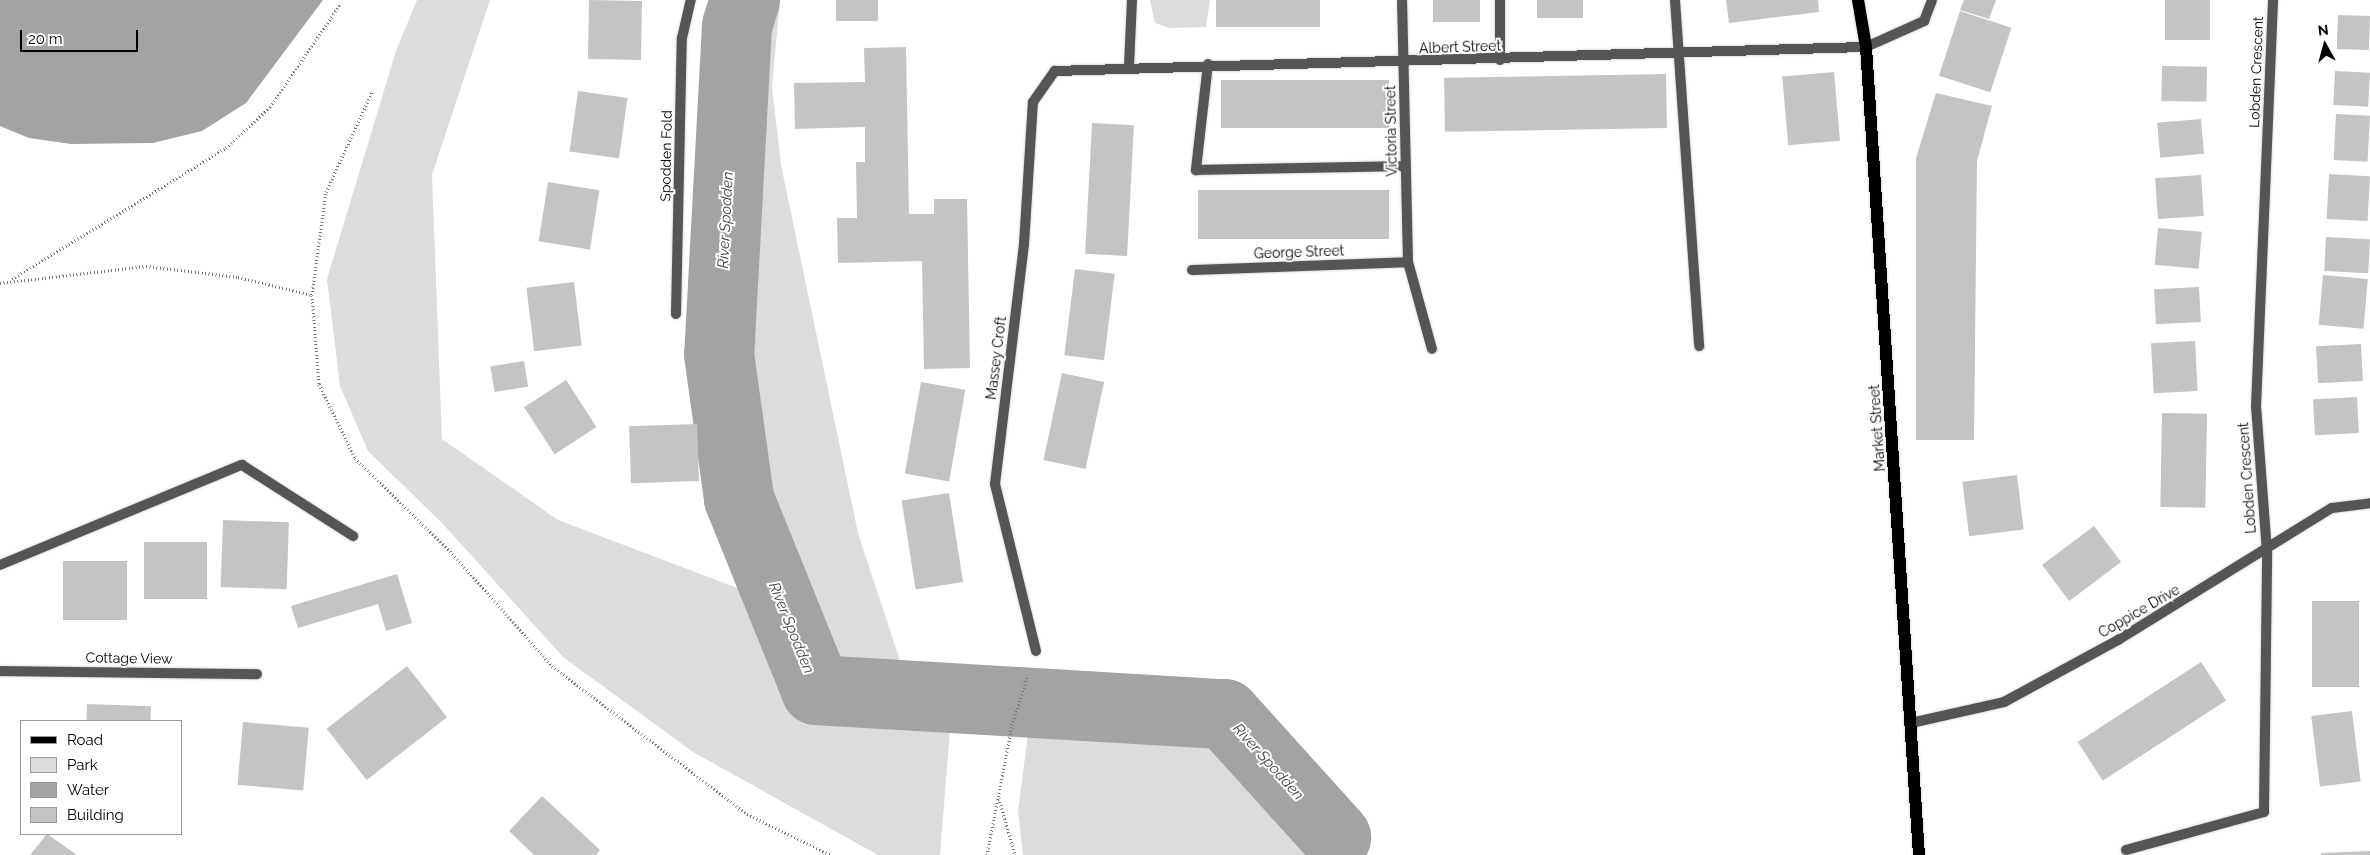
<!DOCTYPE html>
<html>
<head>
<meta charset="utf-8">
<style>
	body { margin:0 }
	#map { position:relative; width:2370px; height:855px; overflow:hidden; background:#fff; font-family:Raleway,sans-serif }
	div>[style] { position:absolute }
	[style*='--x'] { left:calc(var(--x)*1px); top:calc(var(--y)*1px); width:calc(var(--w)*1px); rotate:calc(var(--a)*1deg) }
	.green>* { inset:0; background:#dcdcdc }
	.water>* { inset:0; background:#a3a3a3 }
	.river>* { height:70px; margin:-35px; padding:0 35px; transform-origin:35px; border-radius:35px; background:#a3a3a3 }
	.building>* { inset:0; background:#c4c4c4; transform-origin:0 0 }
	.path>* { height:3px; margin-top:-1.5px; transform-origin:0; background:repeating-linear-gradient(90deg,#777 0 1px,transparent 0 3.5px) }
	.roads { filter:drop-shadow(0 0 1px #dbdbdb) drop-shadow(0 0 1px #dbdbdb) }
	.service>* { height:10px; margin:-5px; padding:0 5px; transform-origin:5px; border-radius:5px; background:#555 }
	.minor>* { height:10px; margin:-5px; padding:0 5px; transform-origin:5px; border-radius:5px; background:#555 }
	.primary>* { height:12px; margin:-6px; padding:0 6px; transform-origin:6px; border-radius:6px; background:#000 }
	span { translate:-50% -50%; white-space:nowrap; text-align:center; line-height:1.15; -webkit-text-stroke:4px #fff; paint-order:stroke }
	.street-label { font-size:14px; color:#000 }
	.water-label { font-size:15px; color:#444; font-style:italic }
	.legend { position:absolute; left:20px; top:720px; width:162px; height:115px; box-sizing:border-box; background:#fff; border:1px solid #999; margin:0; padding:6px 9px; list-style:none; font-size:15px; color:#000 }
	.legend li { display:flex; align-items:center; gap:10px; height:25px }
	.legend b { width:25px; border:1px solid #999 }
	.north { position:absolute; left:2300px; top:20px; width:50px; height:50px; -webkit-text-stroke:4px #fff; paint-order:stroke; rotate:353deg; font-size:14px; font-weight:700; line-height:20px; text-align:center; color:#000 }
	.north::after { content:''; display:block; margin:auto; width:18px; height:22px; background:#000; clip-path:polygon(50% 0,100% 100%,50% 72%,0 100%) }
	.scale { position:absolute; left:20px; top:30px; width:118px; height:22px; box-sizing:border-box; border:2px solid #000; border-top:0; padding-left:6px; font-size:15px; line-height:18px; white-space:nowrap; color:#000; -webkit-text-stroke:4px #fff; paint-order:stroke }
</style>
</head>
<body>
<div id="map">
	<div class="green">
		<i style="clip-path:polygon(417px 0,490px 0,432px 175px,442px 439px,558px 520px,756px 595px,798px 703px,951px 718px,940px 855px,878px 855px,693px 752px,563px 657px,442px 523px,368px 451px,340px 386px,327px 279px,396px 51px)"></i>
		<i style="clip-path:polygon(756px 0,780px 0,772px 87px,781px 165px,858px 533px,901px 664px,962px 670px,956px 685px,821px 675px,756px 499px,733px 353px,747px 30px)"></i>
		<i style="clip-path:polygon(1150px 0,1210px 0,1206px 27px,1169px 28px,1155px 23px)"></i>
		<i style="clip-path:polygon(1030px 719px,1194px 733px,1318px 855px,1023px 855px,1018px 811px)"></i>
	</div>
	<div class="water">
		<i style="clip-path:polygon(0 0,323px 0,246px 103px,202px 131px,153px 143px,71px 144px,29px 138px,0 126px)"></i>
	</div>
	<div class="river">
		<i style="--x:745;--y:0;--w:27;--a:107"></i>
		<i style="--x:737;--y:26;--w:328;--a:93.1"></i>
		<i style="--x:719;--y:354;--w:146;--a:82.1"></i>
		<i style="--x:739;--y:499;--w:206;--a:68"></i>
		<i style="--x:816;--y:690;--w:410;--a:3.4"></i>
		<i style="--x:1225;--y:714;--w:166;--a:47.9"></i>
	</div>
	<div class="building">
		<i style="left:589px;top:0;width:53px;height:59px;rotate:1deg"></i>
		<i style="left:836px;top:0;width:42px;height:21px"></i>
		<i style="left:1216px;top:0;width:104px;height:27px"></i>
		<i style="left:1433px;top:0;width:47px;height:22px"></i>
		<i style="left:1537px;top:0;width:46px;height:18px"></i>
		<i style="clip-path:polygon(1726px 0,1818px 0,1819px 12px,1729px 23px)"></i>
		<i style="clip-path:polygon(1964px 0,1996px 0,1989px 19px,1960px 10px)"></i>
		<i style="left:2165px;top:0;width:45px;height:40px"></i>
		<i style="left:1960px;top:11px;width:54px;height:68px;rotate:18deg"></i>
		<i style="left:2338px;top:15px;width:32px;height:34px;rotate:2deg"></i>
		<i style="clip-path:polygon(906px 47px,909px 214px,934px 214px,934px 199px,967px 199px,970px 368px,924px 369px,922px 261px,838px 263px,837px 218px,857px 218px,856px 162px,865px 162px,865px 127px,795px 129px,794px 83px,865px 82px,864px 48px)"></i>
		<i style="left:2162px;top:66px;width:45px;height:35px;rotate:1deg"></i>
		<i style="left:2335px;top:71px;width:35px;height:34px;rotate:3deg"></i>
		<i style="left:1834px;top:72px;width:69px;height:52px;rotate:85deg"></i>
		<i style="left:1666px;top:74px;width:54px;height:222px;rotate:89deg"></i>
		<i style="left:1389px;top:80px;width:48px;height:168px;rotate:90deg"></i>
		<i style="left:578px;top:91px;width:50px;height:61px;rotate:8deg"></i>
		<i style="clip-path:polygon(1936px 93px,1992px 106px,1977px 161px,1974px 440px,1916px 440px,1916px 158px)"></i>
		<i style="left:2336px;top:114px;width:34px;height:46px;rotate:3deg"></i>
		<i style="left:2201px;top:119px;width:35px;height:44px;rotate:85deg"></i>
		<i style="left:1092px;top:123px;width:42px;height:131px;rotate:3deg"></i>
		<i style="left:2329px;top:174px;width:41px;height:45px;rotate:3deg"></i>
		<i style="left:2201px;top:175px;width:41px;height:46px;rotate:86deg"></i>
		<i style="left:548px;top:182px;width:52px;height:60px;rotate:9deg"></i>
		<i style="left:1389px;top:190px;width:49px;height:191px;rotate:90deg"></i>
		<i style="left:2158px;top:228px;width:44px;height:37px;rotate:5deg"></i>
		<i style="left:2326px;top:237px;width:44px;height:34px;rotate:3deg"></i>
		<i style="left:1075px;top:269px;width:40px;height:87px;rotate:7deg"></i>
		<i style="left:2323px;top:275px;width:45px;height:50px;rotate:5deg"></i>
		<i style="left:574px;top:282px;width:64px;height:48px;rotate:83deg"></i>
		<i style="left:2199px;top:287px;width:35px;height:45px;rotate:87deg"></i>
		<i style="left:2195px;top:341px;width:50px;height:44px;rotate:87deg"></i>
		<i style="left:2361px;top:344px;width:37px;height:45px;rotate:87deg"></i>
		<i style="left:524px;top:361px;width:26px;height:34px;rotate:81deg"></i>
		<i style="left:1062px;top:373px;width:43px;height:89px;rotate:12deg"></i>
		<i style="left:566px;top:380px;width:56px;height:50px;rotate:57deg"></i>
		<i style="left:921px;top:382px;width:45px;height:93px;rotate:10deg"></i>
		<i style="left:2357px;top:397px;width:36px;height:44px;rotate:87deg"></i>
		<i style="left:2162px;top:413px;width:45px;height:94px;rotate:1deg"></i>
		<i style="left:697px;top:424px;width:57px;height:68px;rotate:88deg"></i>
		<i style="left:2017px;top:475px;width:55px;height:55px;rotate:83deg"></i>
		<i style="left:949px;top:493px;width:90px;height:48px;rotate:81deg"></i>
		<i style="left:223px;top:520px;width:66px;height:67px;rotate:2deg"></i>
		<i style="left:2094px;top:526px;width:45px;height:65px;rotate:53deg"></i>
		<i style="left:144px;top:542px;width:63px;height:57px"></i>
		<i style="left:63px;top:561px;width:64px;height:59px"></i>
		<i style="clip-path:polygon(397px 574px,412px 623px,386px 631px,378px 604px,298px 628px,291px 606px)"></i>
		<i style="left:2312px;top:601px;width:47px;height:86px"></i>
		<i style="left:2201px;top:662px;width:46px;height:147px;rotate:57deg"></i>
		<i style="left:407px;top:666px;width:65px;height:102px;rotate:52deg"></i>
		<i style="left:87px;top:704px;width:64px;height:17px;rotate:2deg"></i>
		<i style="left:2352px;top:711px;width:71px;height:41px;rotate:83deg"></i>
		<i style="left:243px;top:722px;width:66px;height:63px;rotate:5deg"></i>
		<i style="clip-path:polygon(542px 796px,600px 850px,596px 855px,534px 855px,509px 831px)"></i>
		<i style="clip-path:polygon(47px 834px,77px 855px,30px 855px)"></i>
		<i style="clip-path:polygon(2370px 851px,2370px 855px,2321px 855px,2321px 853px)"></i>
	</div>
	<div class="path">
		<i style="--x:12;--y:279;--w:251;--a:-31.5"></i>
		<i style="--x:226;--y:148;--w:60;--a:-43"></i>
		<i style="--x:270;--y:107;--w:126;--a:-55.7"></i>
		<i style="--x:0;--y:283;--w:147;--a:-6.6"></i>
		<i style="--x:146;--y:266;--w:93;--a:6.8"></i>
		<i style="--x:238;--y:277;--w:76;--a:13.7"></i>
		<i style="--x:312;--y:295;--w:89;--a:85.5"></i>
		<i style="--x:319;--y:384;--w:82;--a:64.1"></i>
		<i style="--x:355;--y:458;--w:133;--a:44.4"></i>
		<i style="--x:450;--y:551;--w:154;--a:48.4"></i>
		<i style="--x:552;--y:666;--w:245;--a:37.2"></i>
		<i style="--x:747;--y:814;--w:93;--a:26"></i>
		<i style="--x:312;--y:295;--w:104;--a:-82.3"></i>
		<i style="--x:326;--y:192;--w:110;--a:-65.3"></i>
		<i style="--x:999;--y:798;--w:59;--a:74.3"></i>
		<i style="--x:987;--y:855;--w:132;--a:-79.1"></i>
		<i style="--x:1012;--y:725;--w:52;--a:-72.3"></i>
	</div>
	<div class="roads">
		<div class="service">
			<i style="--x:1675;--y:0;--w:347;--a:86"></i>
			<i style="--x:1500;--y:60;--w:60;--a:-90"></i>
			<i style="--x:1208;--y:64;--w:107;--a:96.5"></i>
			<i style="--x:1196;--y:170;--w:209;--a:-1.1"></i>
			<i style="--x:1408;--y:262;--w:90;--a:74.6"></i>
			<i style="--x:0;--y:565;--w:262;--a:-22.5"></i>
			<i style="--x:242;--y:465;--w:132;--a:32.6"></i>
		</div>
		<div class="minor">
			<i style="--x:1129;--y:66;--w:66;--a:-87.4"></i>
			<i style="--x:1192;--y:270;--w:216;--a:-2.1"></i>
			<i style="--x:1408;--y:262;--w:262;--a:-91.3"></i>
			<i style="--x:676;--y:314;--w:276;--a:-88.8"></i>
			<i style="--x:682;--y:38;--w:39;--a:-77"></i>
			<i style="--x:1036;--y:651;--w:172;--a:-103.8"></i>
			<i style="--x:995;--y:484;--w:242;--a:-83.1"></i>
			<i style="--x:1024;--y:244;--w:142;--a:-86.4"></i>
			<i style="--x:1033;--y:102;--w:38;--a:-55"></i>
			<i style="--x:1055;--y:71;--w:811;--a:-1.7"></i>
			<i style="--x:1866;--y:47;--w:64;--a:-24.1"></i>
			<i style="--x:1924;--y:21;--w:22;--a:-69"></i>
			<i style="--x:0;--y:671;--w:257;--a:0.7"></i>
			<i style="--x:1911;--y:723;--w:95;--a:-12.7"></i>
			<i style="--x:2004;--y:702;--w:130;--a:-28.5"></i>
			<i style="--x:2118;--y:640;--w:251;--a:-31.7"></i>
			<i style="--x:2332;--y:508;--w:38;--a:-7"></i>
			<i style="--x:2126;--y:850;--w:143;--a:-15.4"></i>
			<i style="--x:2264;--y:812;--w:260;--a:-89.3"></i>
			<i style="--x:2267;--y:552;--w:145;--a:-94.3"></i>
			<i style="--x:2256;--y:407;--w:407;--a:-87.6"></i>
		</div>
		<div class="primary">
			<i style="--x:1858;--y:0;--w:48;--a:80.3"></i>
			<i style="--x:1866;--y:47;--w:810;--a:86.25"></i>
		</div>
	</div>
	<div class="street-label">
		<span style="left:1460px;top:47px;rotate:-2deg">Albert Street</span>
		<span style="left:2256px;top:72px;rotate:-88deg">Lobden Crescent</span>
		<span style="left:1391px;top:131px;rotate:-91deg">Victoria Street</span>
		<span style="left:666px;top:156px;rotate:-89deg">Spodden Fold</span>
		<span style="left:1299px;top:252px;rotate:-2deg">George Street</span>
		<span style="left:996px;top:358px;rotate:-83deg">Massey Croft</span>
		<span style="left:1877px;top:428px;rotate:-94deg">Market Street</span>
		<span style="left:2247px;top:478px;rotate:-94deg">Lobden Crescent</span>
		<span style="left:2139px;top:611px;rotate:-30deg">Coppice Drive</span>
		<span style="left:129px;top:658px;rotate:1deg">Cottage View</span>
	</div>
	<div class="water-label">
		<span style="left:726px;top:220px;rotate:-87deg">River Spodden</span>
		<span style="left:791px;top:628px;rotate:68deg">River Spodden</span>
		<span style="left:1268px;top:762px;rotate:48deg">River Spodden</span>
	</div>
	<ul class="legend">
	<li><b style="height:6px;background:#000"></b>Road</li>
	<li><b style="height:14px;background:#dcdcdc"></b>Park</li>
	<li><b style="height:14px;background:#a3a3a3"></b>Water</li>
	<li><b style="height:14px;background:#c4c4c4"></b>Building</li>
	</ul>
	<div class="north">N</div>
	<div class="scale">20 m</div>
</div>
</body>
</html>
